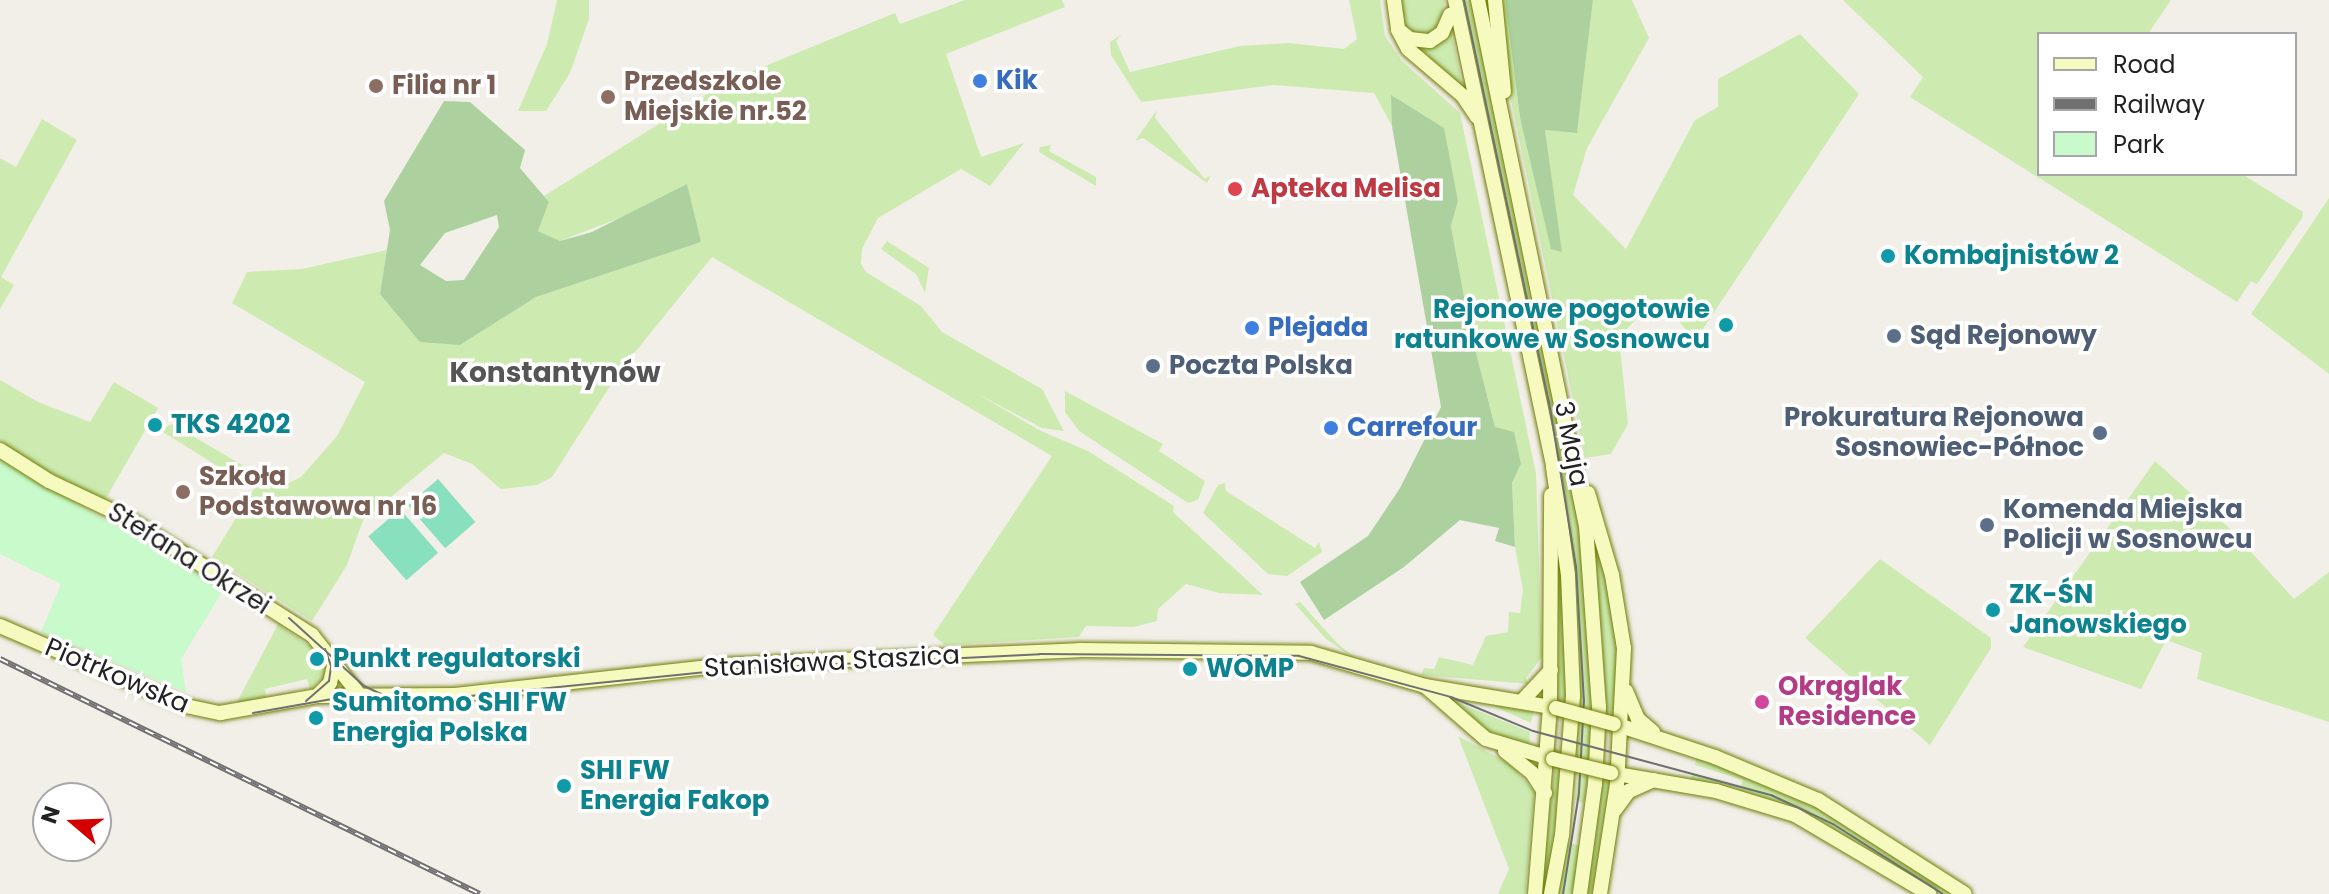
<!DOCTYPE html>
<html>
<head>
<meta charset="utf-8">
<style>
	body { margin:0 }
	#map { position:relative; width:2329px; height:894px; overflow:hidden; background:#f2efe9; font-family:Poppins,sans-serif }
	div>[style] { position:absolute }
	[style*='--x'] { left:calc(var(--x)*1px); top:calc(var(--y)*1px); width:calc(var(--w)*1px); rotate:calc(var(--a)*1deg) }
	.grass>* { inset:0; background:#cdebb0; transform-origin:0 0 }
	.forest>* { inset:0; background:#add19e }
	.park>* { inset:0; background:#c8facc }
	.pitch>* { inset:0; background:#88e0be; transform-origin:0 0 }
	.roads { filter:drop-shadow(0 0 2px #707d05) drop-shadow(0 0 2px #707d05) }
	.secondary>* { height:14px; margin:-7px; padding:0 7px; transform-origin:7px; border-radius:7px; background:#f7fabf }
	.tram>* { height:2px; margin:-1px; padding:0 1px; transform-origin:1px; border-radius:1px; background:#707070 }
	.rail>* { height:6px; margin-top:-3px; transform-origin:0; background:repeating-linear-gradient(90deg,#fff 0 9px,#707070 0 18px); box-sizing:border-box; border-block:2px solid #707070 }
	.bridges { filter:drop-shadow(0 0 2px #707d05) drop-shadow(0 0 2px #707d05) }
	.secondary-bridge>* { height:14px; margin:-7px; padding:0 7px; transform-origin:7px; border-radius:7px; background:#f7fabf }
	.dots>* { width:22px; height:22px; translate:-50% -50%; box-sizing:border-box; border:4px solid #fff; border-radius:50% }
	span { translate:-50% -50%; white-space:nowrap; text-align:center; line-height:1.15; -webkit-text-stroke:7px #fff; paint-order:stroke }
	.shop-label { font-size:26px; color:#366cbe; font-weight:700 }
	.left { translate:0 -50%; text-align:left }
	.education-label { font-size:26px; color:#785e54; font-weight:700 }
	.health-label { font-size:26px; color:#be3a42; font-weight:700 }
	.culture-label { font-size:26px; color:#0d838f; font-weight:700 }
	.right { translate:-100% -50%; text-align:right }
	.service-label { font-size:26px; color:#4e5e75; font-weight:700 }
	.street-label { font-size:26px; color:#222 }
	.hotel-label { font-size:26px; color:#b23c85; font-weight:700 }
	.neighbourhood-label { font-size:28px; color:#555; font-weight:700 }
	.legend { position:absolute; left:2037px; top:32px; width:260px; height:144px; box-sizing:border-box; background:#fff; border:2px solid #a7a7a7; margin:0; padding:10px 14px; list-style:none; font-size:24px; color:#222 }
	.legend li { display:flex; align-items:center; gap:16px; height:40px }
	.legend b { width:40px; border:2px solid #a7a7a7 }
	.north { position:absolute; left:32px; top:782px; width:80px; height:80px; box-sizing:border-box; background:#fff; border:2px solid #a7a7a7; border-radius:50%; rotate:289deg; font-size:22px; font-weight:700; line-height:32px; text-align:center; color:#222 }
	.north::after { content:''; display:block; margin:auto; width:28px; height:36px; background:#d40000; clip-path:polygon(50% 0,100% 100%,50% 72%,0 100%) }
</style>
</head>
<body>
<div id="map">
	<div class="grass">
		<i style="clip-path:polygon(557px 0,589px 0,589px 19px,570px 73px,546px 111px,518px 111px,547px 44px)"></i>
		<i style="clip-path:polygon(965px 0,1062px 0,1065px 7px,946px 54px,981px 157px,1024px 143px,990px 186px,961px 169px,878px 218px,862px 249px,861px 264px,866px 272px,921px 306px,942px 332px,1042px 389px,1064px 431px,1042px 428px,976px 393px,1041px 431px,1088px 451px,1174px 506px,1173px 512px,1263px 595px,1219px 593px,1186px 584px,1158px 609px,1157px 621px,1133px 627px,1086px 626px,1079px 637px,945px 645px,933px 635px,1052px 456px,712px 257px,619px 372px,552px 477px,537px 485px,501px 489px,472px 464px,444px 453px,363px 520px,347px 565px,312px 621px,212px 557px,254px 489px,160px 430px,172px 424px,280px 487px,301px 477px,337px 436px,365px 382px,232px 303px,247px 272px,302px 269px,387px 250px,380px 294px,460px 345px,536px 297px,701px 242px,635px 212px,560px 241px,538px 231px,549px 202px,544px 196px,726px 82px,895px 13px,900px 24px)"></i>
		<i style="clip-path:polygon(1349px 0,1380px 0,1385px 36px,1402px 61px,1460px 113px,1536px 473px,1542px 657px,1526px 678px,1528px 684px,1421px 675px,1424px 668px,1434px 669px,1439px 657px,1473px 665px,1486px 636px,1508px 632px,1509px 612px,1520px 613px,1523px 590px,1515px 547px,1512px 483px,1521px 464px,1495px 427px,1470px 329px,1451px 226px,1458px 201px,1392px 96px,1392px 126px,1374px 93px,1274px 85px,1141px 102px,1111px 55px,1110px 42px,1122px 34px,1116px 41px,1130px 72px,1240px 46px,1289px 43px,1344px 49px,1357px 39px)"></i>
		<i style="clip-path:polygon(1399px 0,1445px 0,1438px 32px,1418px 37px,1405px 28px)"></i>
		<i style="clip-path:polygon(1460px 0,1473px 0,1576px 493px,1592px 627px,1592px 763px,1574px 758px,1575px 583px)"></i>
		<i style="clip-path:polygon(1485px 0,1505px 0,1520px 118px,1561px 252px,1545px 130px,1577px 132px,1593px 0,1632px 0,1649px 38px,1587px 148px,1573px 195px,1626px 249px,1695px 120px,1718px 107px,1718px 79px,1800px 34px,1859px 94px,1695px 341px,1671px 311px,1643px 311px,1619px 338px,1628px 424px,1611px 454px,1585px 458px,1510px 95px)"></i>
		<i style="clip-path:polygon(1843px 0,2171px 0,2148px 34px,2039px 34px,2039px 174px,2242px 174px,2303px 212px,2302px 218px,2257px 284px,2251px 281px,2237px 302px,1910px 97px,1923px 77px)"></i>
		<i style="clip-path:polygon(1451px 31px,1463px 90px,1414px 48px,1439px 43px)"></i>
		<i style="clip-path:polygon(1157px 110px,1155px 118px,1205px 179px,1211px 175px,1207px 183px,1143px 138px,1135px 141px)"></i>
		<i style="clip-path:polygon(42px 119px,77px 140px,1px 277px,14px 285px,0 309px,0 158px,16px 167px)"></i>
		<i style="clip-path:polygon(1051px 145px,1049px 151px,1096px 177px,1096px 186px,1039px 152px,1040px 147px)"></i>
		<i style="clip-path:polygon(2329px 198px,2329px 374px,2251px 314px)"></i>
		<i style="clip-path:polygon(887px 241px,929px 268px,925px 293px,916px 274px,881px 249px)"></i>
		<i style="clip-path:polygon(0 380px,38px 402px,90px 422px,114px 382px,158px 408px,105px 500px,39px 470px,0 441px)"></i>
		<i style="clip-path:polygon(1065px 391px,1163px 444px,1159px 451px,1205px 481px,1198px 500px,1188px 503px,1079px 431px,1065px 412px)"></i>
		<i style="clip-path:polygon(2155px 461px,2228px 527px,2294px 599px,2329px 572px,2329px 722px,2197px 679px,2202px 653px,2166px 640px,2141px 689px,2023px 647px)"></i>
		<i style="clip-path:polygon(1225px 483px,1226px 491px,1315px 548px,1319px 542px,1322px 552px,1287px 576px,1268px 574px,1203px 513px,1218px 485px)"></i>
		<i style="clip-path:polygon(1587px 500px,1612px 595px,1621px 674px,1616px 714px,1603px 711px,1602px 633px)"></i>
		<i style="clip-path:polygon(1555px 516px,1564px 584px,1567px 701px,1557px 698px)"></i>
		<i style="clip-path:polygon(1880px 559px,1991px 638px,1991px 648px,1930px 745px,1805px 638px)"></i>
		<i style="clip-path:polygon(1300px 602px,1337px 643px,1358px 661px,1326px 639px,1295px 604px)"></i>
		<i style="clip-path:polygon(278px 624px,326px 658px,326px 674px,310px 689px,307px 679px,265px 689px,266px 698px,236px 704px)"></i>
		<i style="clip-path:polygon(1447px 698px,1530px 732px,1529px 747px,1480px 728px)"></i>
		<i style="clip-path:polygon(1476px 698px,1534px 708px,1531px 723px)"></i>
		<i style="clip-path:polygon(1458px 736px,1510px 764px,1534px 791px,1525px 894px,1498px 894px,1509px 869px)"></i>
		<i style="clip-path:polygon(1697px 756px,1808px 800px,1956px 894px,1938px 894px,1805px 814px,1690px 780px,1693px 774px,1741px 787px,1743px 780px,1695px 765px)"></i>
		<i style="clip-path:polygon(1554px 770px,1563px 772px,1546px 894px,1540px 894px)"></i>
		<i style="clip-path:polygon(1578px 775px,1588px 777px,1584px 803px,1575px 800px)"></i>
		<i style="clip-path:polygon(1601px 781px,1612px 783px,1594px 894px,1586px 894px)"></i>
		<i style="left:1565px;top:842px;width:18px;height:53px;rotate:13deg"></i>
	</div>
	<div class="forest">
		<i style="clip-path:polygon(1505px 0,1593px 0,1577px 133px,1545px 130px,1562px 252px,1551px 249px,1520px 118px)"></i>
		<i style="clip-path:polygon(1391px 95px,1444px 128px,1458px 201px,1451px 226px,1470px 329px,1495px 427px,1514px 432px,1521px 464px,1512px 483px,1515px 547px,1495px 541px,1499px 528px,1460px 520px,1404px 567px,1324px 620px,1300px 582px,1368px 536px,1400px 488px,1441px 407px,1392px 126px)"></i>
		<i style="clip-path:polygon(evenodd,444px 101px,470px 102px,525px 150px,520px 168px,549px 202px,538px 231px,560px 241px,592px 232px,687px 184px,701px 242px,536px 297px,460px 345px,420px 342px,380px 294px,390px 230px,384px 201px,444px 101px,497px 215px,499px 227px,464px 280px,446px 281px,420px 265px,445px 233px,497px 215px)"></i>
	</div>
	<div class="park">
		<i style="clip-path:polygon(0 459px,224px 589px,181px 659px,186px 692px,41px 632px,61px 584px,0 554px)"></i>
	</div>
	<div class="pitch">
		<i style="left:438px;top:479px;width:57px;height:40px;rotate:49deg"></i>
		<i style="left:400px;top:509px;width:58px;height:42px;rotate:49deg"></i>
	</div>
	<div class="roads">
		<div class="secondary">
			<i style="--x:1394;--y:0;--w:30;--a:82"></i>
			<i style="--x:1398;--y:30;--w:21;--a:62"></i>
			<i style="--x:1408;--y:49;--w:72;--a:40.5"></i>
			<i style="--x:1463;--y:96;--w:25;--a:56"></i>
			<i style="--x:1455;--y:0;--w:477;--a:78.1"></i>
			<i style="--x:1553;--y:467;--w:109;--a:82.1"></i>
			<i style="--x:1568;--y:575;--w:121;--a:87.6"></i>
			<i style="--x:1573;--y:696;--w:139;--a:94.5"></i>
			<i style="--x:1562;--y:835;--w:60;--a:100.6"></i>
			<i style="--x:1478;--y:0;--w:537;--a:78.4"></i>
			<i style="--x:1586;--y:526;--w:181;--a:85.9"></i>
			<i style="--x:1599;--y:707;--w:77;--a:93"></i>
			<i style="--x:1595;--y:784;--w:111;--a:97.8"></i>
			<i style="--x:1495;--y:0;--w:92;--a:84.4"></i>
			<i style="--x:1400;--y:31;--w:13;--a:39"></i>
			<i style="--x:1410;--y:39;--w:20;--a:6"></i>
			<i style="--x:1430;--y:41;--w:14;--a:-34"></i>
			<i style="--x:1442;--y:33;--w:20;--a:-66"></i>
			<i style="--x:0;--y:450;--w:58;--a:32.3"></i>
			<i style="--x:49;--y:481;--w:89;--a:25.4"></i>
			<i style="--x:129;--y:519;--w:217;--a:32.4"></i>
			<i style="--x:312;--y:635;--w:74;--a:51.6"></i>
			<i style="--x:1588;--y:493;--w:85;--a:73.7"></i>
			<i style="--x:1612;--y:575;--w:74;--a:80.7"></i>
			<i style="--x:1624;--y:648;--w:136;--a:92.9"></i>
			<i style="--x:1617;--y:784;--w:111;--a:98.8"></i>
			<i style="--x:0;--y:626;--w:202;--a:23.3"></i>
			<i style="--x:186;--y:706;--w:35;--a:12"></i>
			<i style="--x:220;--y:713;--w:98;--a:-9.9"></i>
			<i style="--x:317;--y:696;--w:138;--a:-0.4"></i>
			<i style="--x:455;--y:695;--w:272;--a:-6.3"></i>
			<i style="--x:725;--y:665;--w:354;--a:-2.4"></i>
			<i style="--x:1079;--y:650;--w:232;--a:0.7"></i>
			<i style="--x:1311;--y:653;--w:119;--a:16.1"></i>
			<i style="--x:1425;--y:686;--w:133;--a:9.5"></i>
			<i style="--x:1425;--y:686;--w:81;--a:41"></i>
			<i style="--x:1486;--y:739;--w:70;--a:16.6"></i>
			<i style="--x:1626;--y:691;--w:30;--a:67"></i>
			<i style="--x:1638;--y:719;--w:20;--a:41"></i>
			<i style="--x:317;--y:696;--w:18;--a:-45"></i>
			<i style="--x:330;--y:683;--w:23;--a:-77"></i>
			<i style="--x:1523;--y:700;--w:41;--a:-47"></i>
			<i style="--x:1615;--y:724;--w:105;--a:18.3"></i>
			<i style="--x:1715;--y:757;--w:112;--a:22.7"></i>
			<i style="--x:1818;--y:800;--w:174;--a:32.6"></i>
			<i style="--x:1505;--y:751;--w:35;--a:39"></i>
			<i style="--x:1532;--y:773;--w:24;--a:57"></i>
			<i style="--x:1611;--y:773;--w:107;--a:9.7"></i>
			<i style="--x:1716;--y:791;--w:83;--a:16.9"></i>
			<i style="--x:1795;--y:815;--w:156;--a:30.5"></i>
			<i style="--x:1615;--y:810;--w:24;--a:-54"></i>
			<i style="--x:1629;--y:791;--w:27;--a:-24"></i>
			<i style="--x:1535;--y:894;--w:188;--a:-85.4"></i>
			<i style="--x:1550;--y:707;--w:212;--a:-89.7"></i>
		</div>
	</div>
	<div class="tram">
		<i style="--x:1464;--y:0;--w:411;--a:78.1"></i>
		<i style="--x:1549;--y:402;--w:167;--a:80.7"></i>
		<i style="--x:1576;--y:567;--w:133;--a:86.6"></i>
		<i style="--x:1584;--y:700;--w:93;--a:93.1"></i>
		<i style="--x:1579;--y:793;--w:102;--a:99"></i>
		<i style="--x:289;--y:618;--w:101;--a:42.2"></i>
		<i style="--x:364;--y:686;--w:23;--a:25"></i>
		<i style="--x:306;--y:701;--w:30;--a:-41"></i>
		<i style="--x:329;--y:681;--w:15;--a:-82"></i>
		<i style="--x:331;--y:666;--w:18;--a:-109"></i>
		<i style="--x:253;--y:713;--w:86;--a:-10"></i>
		<i style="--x:338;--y:698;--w:113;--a:0"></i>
		<i style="--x:451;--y:698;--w:288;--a:-5.8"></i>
		<i style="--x:738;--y:669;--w:302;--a:-2.8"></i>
		<i style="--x:1040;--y:654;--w:259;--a:0.4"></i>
		<i style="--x:1299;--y:656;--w:157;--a:15.1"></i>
		<i style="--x:1451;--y:697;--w:89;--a:22.5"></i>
		<i style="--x:1533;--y:731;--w:246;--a:15.1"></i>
		<i style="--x:1771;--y:795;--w:68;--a:25.1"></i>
		<i style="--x:1833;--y:824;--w:130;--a:32.5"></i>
	</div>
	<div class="rail">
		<i style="--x:0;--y:659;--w:534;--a:26.09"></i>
	</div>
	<div class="bridges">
		<div class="secondary-bridge">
			<i style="--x:1556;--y:708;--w:60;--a:15.4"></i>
			<i style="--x:1553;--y:759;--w:60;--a:13.6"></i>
		</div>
	</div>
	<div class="dots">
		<i style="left:980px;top:81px;background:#3f7fe0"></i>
		<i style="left:376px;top:86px;background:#8d6e63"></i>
		<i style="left:608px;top:97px;background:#8d6e63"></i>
		<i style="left:1235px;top:189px;background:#e0444e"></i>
		<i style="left:1888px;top:256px;background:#0f9aa8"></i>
		<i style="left:1726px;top:325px;background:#0f9aa8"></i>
		<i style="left:1252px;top:328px;background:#3f7fe0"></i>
		<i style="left:1894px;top:336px;background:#5c6f8a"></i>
		<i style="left:1153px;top:366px;background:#5c6f8a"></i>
		<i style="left:155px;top:425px;background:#0f9aa8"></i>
		<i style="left:1331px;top:428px;background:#3f7fe0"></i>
		<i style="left:2100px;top:433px;background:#5c6f8a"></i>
		<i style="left:183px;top:492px;background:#8d6e63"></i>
		<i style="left:1987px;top:525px;background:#5c6f8a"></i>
		<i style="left:1993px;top:610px;background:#0f9aa8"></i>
		<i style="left:317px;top:659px;background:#0f9aa8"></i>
		<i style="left:1190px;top:669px;background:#0f9aa8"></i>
		<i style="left:1762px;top:702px;background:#d1479c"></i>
		<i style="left:316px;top:718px;background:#0f9aa8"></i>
		<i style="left:564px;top:786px;background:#0f9aa8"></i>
	</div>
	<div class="shop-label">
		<span class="left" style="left:996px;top:81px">Kik</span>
		<span class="left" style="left:1268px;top:328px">Plejada</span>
		<span class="left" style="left:1347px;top:428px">Carrefour</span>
	</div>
	<div class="education-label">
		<span class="left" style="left:624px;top:97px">Przedszkole<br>Miejskie nr.52</span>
		<span class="left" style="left:392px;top:86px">Filia nr 1</span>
		<span class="left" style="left:199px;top:492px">Szkoła<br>Podstawowa nr 16</span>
	</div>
	<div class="health-label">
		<span class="left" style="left:1251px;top:189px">Apteka Melisa</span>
	</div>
	<div class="culture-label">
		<span class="left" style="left:1904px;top:256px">Kombajnistów 2</span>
		<span class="right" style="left:1710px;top:325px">Rejonowe pogotowie<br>ratunkowe w Sosnowcu</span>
		<span class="left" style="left:171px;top:425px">TKS 4202</span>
		<span class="left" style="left:2009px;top:610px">ZK-ŚN<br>Janowskiego</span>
		<span class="left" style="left:333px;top:659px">Punkt regulatorski</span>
		<span class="left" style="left:1206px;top:669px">WOMP</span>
		<span class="left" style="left:332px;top:718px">Sumitomo SHI FW<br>Energia Polska</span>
		<span class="left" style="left:580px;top:786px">SHI FW<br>Energia Fakop</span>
	</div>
	<div class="service-label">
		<span class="left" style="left:1910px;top:336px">Sąd Rejonowy</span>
		<span class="left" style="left:1169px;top:366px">Poczta Polska</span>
		<span class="right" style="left:2084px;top:433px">Prokuratura Rejonowa<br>Sosnowiec-Północ</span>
		<span class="left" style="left:2003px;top:525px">Komenda Miejska<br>Policji w Sosnowcu</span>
	</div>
	<div class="street-label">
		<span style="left:1571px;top:444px;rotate:79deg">3 Maja</span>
		<span style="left:189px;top:559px;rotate:32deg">Stefana Okrzei</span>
		<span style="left:832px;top:662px;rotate:-3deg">Stanisława Staszica</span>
		<span style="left:117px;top:676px;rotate:23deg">Piotrkowska</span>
	</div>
	<div class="hotel-label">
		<span class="left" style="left:1778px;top:702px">Okrąglak<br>Residence</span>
	</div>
	<div class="neighbourhood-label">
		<span style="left:555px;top:373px">Konstantynów</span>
	</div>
	<ul class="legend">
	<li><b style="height:10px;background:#f7fabf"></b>Road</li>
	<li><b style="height:10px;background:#707070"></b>Railway</li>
	<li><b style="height:22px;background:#c8facc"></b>Park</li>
	</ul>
	<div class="north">N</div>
</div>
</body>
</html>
